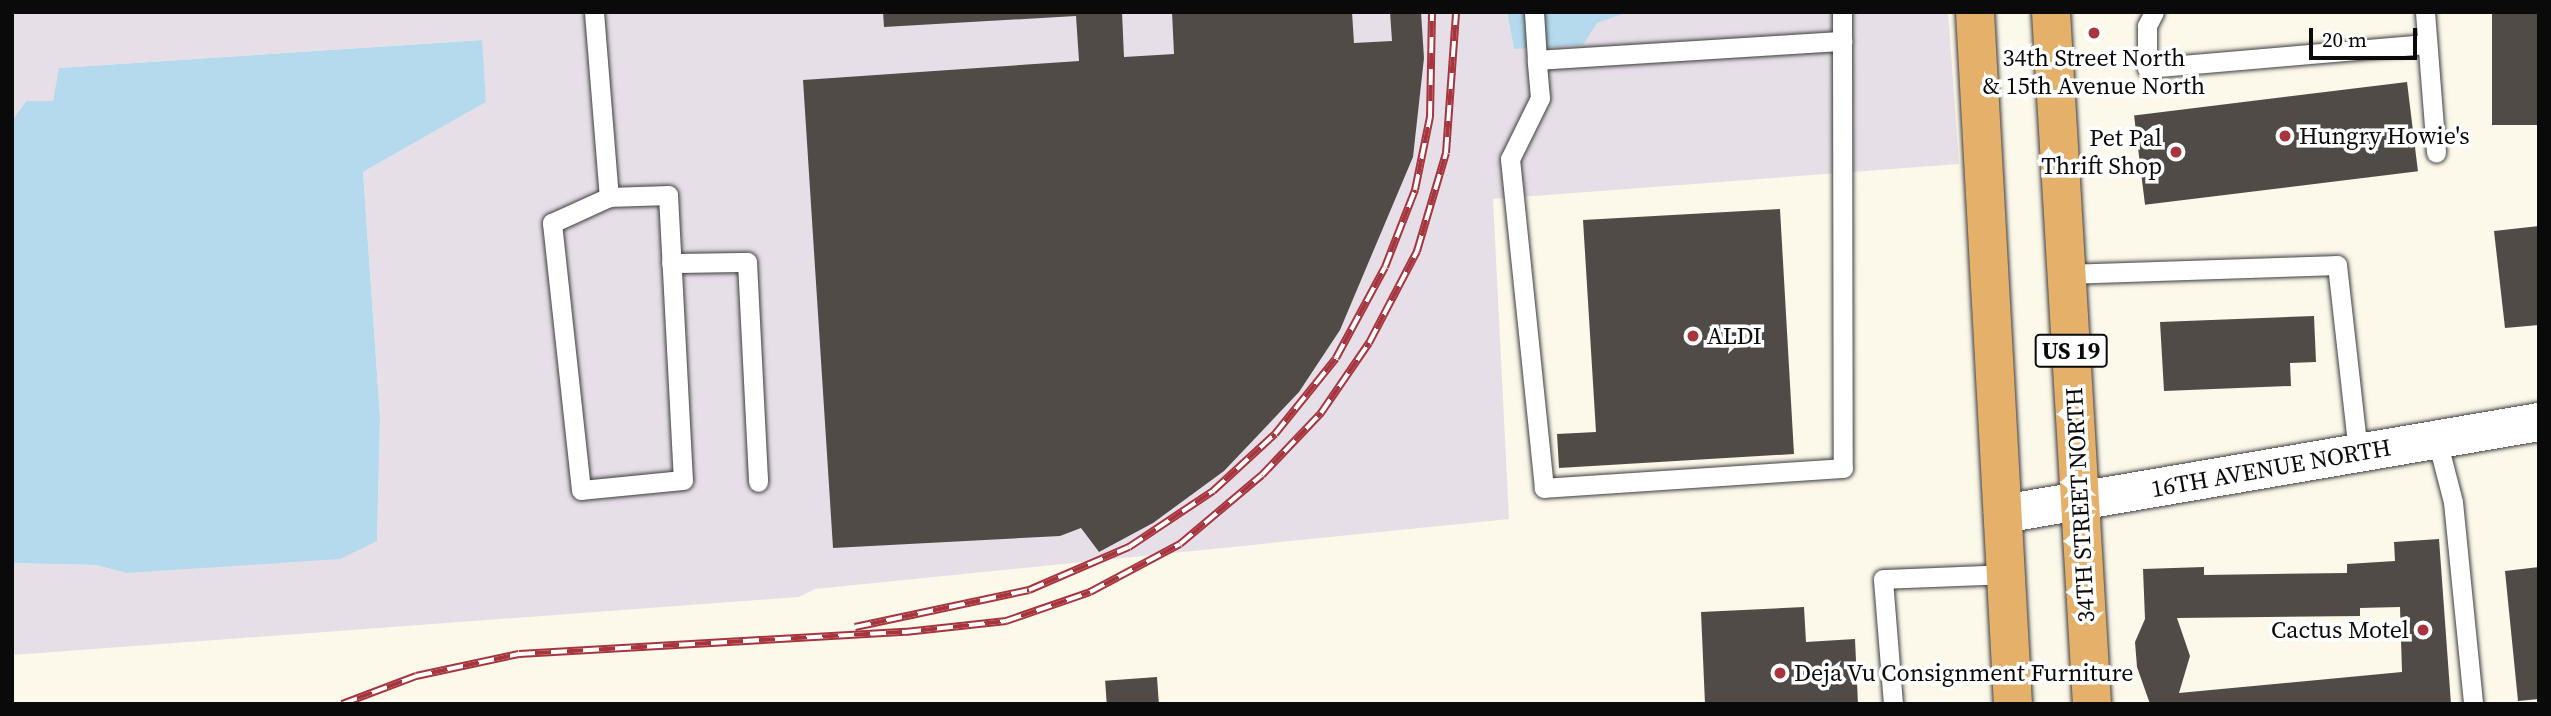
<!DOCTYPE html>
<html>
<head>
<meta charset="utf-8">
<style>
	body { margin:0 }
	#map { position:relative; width:2551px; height:716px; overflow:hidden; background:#fcf8ea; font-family:"Source Serif 4",serif }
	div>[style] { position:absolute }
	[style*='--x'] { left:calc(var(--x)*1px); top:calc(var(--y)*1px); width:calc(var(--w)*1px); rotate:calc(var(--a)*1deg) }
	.industrial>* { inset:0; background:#e7dfe8 }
	.water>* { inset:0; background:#b5daed }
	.building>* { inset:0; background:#514b48; transform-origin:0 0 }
	.roads { filter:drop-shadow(0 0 2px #3d3d3d) drop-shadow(0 0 2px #3d3d3d) }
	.service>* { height:19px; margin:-9.5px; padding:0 9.5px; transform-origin:9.5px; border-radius:9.5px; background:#fff }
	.minor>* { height:38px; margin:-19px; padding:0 19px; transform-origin:19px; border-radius:19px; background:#fff }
	.trunk>* { height:38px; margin:-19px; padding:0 19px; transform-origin:19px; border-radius:19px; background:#e4b06a }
	.rail>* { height:8px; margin-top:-4px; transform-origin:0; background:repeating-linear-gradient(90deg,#fff 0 16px,#a7353e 0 32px); box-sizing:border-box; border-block:2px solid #a7353e }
	.dots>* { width:19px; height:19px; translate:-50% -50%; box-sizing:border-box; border:4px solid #fff; border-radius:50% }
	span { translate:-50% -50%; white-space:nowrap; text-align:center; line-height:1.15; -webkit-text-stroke:7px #fff; paint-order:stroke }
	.shield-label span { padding:2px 5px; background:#fff; border:2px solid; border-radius:5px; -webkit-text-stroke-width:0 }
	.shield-label { font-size:23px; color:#0a0a0a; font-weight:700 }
	.poi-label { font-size:24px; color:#0a0a0a }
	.left { translate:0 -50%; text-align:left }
	.right { translate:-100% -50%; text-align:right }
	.street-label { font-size:24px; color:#0a0a0a }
	.frame { position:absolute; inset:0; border:14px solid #0a0a0a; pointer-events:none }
	.scale { position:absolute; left:2309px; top:28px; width:108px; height:32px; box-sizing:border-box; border:4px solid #0a0a0a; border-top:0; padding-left:9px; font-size:21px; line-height:24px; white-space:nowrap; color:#0a0a0a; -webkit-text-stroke:5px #fff; paint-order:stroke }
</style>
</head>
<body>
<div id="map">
	<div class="industrial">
		<i style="clip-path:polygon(12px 12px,1507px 12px,1514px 49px,1628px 12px,1948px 12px,1959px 164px,1493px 199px,1509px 519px,815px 589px,799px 597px,12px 655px,12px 563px,96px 565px,126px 573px,377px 541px,380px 417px,363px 172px,486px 102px,481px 40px,60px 68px,53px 101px,26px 101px,12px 121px)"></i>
	</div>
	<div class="water">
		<i style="clip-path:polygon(1507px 12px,1628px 12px,1597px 23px,1583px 45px,1514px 49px)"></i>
		<i style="clip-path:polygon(482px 40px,486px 102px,363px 172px,380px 417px,377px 541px,340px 559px,126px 573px,96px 565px,12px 563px,12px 121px,26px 101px,53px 101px,59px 68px)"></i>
	</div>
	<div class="building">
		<i style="clip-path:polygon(883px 12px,1122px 12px,1124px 57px,1174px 54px,1172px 12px,1352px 12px,1354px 43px,1392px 41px,1390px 12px,1421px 12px,1424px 58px,1413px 157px,1340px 330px,1299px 392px,1224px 471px,1153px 523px,1099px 552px,1081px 528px,1060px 536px,833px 548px,803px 80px,1079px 61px,1076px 16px,884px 27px)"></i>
		<i style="left:2539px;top:12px;width:113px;height:47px;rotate:90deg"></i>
		<i style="left:2407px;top:82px;width:90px;height:275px;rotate:83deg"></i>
		<i style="clip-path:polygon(1780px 209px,1794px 454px,1559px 468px,1557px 434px,1596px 432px,1583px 220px)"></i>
		<i style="clip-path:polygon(2539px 226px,2539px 325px,2505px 328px,2494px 231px)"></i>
		<i style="clip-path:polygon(2314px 316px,2316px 362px,2290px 363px,2291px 386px,2164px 391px,2160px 322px)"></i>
		<i style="clip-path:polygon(evenodd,2439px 539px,2451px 704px,2150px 704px,2137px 667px,2135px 642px,2145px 619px,2143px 569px,2204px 567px,2204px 575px,2347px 573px,2347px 564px,2395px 561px,2394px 542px,2439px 539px,2400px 607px,2402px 672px,2179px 693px,2190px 656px,2177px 618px,2360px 616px,2360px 608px,2400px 607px)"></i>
		<i style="clip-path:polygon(2539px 567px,2539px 699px,2518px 701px,2505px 571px)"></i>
		<i style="clip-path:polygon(1804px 607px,1806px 642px,1855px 639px,1858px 704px,1705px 704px,1701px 612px)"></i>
		<i style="left:1157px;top:677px;width:27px;height:52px;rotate:86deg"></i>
	</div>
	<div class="roads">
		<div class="service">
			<i style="--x:594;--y:12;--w:186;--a:85.4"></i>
			<i style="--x:1534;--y:12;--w:48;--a:86.4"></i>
			<i style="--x:1842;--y:12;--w:29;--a:90"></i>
			<i style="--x:1842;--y:41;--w:427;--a:89.9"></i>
			<i style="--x:1843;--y:468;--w:300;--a:176.2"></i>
			<i style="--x:1544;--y:488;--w:331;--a:-95.9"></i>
			<i style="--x:1510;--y:159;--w:68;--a:-63.8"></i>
			<i style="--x:1540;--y:98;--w:38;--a:-95"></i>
			<i style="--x:1537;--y:60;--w:306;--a:-3.6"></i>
			<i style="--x:2154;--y:12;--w:16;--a:117"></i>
			<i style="--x:2147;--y:26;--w:42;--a:90"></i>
			<i style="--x:2147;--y:68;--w:280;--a:-4.9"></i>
			<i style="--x:2425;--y:12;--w:141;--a:85.5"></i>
			<i style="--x:668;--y:195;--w:285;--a:87"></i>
			<i style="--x:683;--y:480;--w:102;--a:174.4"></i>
			<i style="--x:581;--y:490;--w:269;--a:-96.2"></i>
			<i style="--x:552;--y:223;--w:63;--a:-24.5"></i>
			<i style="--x:609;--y:197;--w:59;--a:-1.9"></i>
			<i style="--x:671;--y:263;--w:76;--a:-0.8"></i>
			<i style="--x:747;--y:262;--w:220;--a:87.1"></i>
			<i style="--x:2067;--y:274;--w:270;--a:-1.9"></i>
			<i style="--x:2337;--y:265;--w:189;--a:83.6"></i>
			<i style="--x:2437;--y:440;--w:64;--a:75.5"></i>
			<i style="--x:2453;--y:502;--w:203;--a:84.3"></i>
			<i style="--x:1893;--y:704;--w:125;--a:-94.6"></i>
			<i style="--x:1883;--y:579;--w:123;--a:-2.3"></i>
		</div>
		<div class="minor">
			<i style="--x:2003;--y:514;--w:544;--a:-9.74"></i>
		</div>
		<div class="trunk">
			<i style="--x:1975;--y:12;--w:693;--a:86.86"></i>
			<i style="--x:2051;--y:12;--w:693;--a:86.61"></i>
		</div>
	</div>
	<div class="rail">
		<i style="--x:855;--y:627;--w:178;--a:-12"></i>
		<i style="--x:1029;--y:590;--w:109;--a:-23.3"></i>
		<i style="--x:1129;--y:547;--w:101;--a:-33.7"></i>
		<i style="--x:1213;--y:491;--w:84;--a:-42.6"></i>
		<i style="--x:1275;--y:434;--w:97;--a:-51.2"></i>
		<i style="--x:1336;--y:358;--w:103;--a:-61.7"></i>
		<i style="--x:1385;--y:267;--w:83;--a:-68.7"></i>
		<i style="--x:1415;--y:190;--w:75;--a:-78.4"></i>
		<i style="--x:1430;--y:117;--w:105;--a:-88.9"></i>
		<i style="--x:342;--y:704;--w:79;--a:-20.7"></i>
		<i style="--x:416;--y:676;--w:105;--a:-12.1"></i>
		<i style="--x:519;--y:654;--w:387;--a:-3.3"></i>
		<i style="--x:905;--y:632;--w:102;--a:-6.2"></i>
		<i style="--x:1006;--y:621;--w:89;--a:-19"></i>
		<i style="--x:1090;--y:592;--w:102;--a:-28.1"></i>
		<i style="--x:1180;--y:544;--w:107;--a:-40.1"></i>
		<i style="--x:1262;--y:475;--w:86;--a:-46.4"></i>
		<i style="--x:1321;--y:413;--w:85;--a:-55.6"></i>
		<i style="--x:1369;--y:343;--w:104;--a:-62.4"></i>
		<i style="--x:1417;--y:251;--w:102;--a:-73.5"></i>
		<i style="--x:1446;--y:153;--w:141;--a:-85.9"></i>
	</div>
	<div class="dots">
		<i style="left:2094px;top:33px;background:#a7353e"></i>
		<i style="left:2285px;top:136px;background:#a7353e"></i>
		<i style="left:2176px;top:152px;background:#a7353e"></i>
		<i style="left:1693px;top:336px;background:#a7353e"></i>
		<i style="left:2423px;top:630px;background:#a7353e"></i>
		<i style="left:1780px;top:673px;background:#a7353e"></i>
	</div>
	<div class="shield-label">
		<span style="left:2071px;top:351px">US 19</span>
	</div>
	<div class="poi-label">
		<span style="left:2094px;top:72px">34th Street North<br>&amp; 15th Avenue North</span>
		<span class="left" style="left:2299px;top:136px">Hungry Howie's</span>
		<span class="right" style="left:2162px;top:152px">Pet Pal<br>Thrift Shop</span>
		<span class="left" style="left:1707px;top:336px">ALDI</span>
		<span class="right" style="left:2409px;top:630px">Cactus Motel</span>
		<span class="left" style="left:1794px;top:673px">Deja Vu Consignment Furniture</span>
	</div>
	<div class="street-label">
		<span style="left:2271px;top:468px;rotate:-10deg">16TH AVENUE NORTH</span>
		<span style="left:2080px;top:505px;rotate:-93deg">34TH STREET NORTH</span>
	</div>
	<div class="frame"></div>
	<div class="scale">20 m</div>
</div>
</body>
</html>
